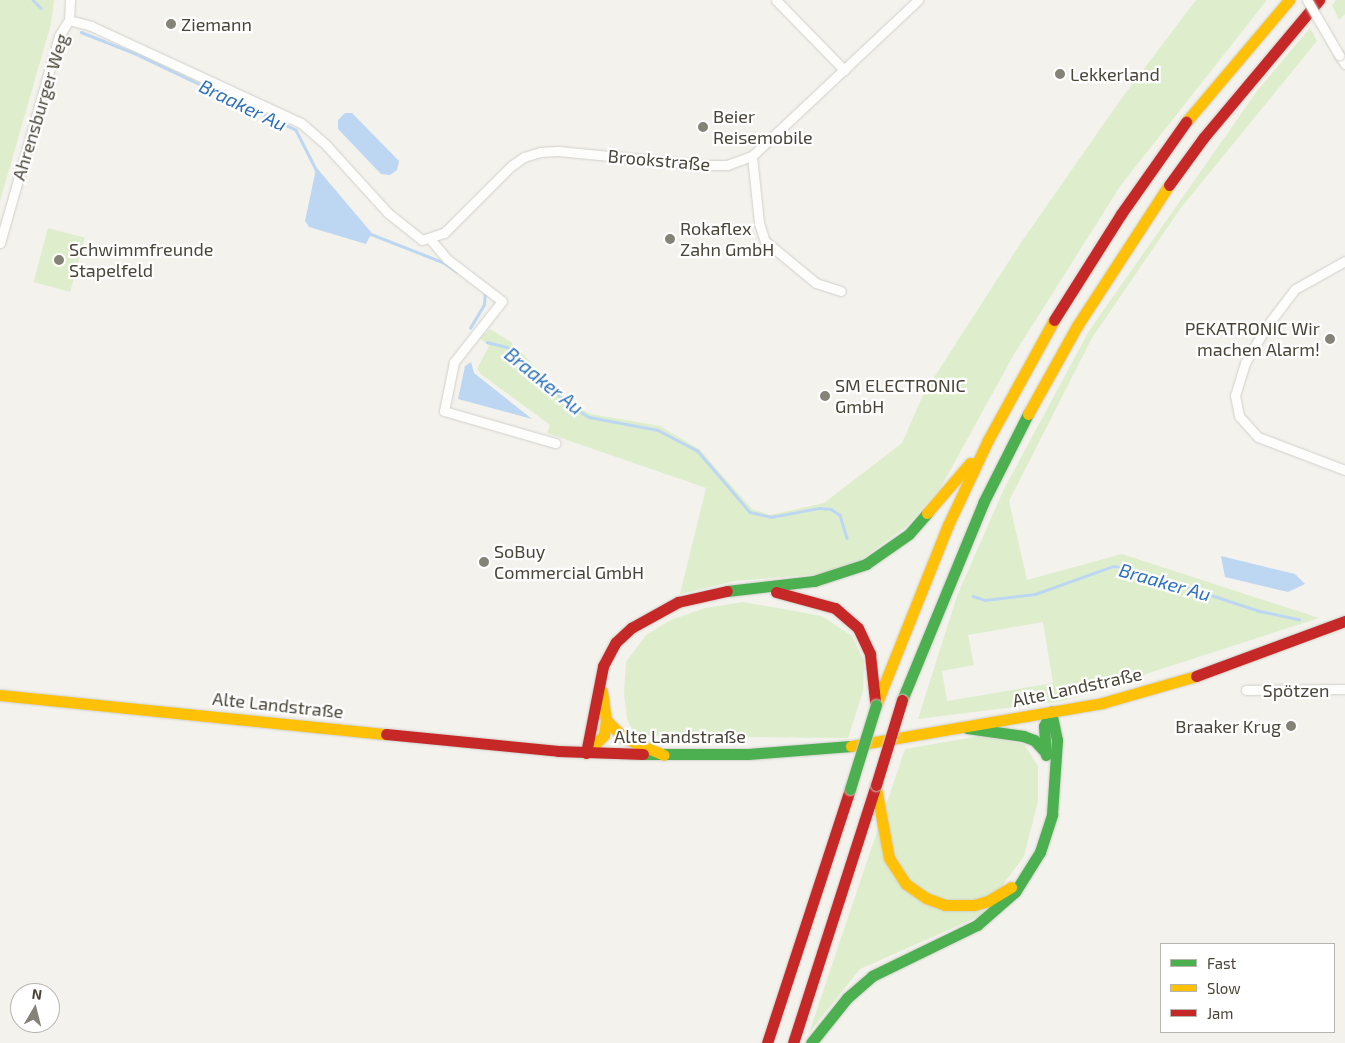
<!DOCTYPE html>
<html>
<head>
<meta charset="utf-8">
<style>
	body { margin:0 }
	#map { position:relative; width:1345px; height:1043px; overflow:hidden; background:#f3f2ed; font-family:"Exo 2",sans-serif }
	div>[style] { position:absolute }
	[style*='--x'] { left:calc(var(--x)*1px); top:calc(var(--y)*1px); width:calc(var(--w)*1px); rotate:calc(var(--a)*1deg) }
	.green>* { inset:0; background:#deeecd; transform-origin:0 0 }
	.water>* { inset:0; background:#bdd7f2 }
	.stream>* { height:2.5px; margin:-1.25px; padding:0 1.25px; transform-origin:1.25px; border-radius:1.25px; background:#bdd7f2 }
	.roads { filter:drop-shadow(0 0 1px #d1d0ca) drop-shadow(0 0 1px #d1d0ca) }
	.street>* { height:9px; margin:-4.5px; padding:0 4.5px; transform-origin:4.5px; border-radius:4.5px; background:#fdfdfc }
	.fast>* { height:11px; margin:-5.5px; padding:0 5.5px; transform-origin:5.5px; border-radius:5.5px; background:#4caf50 }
	.slow>* { height:11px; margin:-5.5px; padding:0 5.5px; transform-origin:5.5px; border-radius:5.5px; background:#ffc107 }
	.jam>* { height:11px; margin:-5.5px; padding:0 5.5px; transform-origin:5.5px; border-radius:5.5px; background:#c62828 }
	.bridges { filter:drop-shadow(0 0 1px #d1d0ca) drop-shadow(0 0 1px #d1d0ca) }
	.street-bridge>* { height:9px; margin:-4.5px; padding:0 4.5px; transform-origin:4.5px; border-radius:4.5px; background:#fdfdfc }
	.fast-bridge>* { height:11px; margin:-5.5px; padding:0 5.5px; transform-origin:5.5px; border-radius:5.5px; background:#4caf50 }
	.jam-bridge>* { height:11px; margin:-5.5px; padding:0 5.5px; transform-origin:5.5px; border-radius:5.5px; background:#c62828 }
	.dots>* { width:14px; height:14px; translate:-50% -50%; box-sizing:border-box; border:2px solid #fff; border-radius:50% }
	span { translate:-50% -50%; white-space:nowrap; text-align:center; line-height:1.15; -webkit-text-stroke:4.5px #fff; paint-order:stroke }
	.poi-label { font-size:18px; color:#4a4538 }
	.left { translate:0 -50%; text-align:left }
	.right { translate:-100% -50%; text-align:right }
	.street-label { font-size:18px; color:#4a4538 }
	.water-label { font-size:19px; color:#2b70bc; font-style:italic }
	.legend { position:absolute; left:1160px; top:943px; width:175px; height:90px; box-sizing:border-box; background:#fff; border:1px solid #b7b5af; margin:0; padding:6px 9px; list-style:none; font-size:15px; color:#4a4538 }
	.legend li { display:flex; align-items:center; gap:10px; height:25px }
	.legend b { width:25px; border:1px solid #b7b5af }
	.north { position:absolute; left:10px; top:983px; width:50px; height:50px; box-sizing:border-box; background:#fff; border:1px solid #b7b5af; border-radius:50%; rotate:8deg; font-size:14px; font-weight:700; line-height:20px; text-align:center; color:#4a4538 }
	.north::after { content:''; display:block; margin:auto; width:18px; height:22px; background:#858277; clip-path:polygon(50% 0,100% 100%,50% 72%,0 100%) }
</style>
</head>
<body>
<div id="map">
	<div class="green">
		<i style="clip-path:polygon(0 0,54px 0,51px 24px,0 201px)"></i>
		<i style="clip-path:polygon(1196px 0,1267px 0,1121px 185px,1013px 356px,941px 487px,907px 526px,862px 559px,820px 574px,735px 581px,680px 594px,706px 488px,547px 433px,550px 425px,482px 375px,477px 369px,489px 346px,480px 338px,490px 329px,511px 342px,573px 405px,591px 414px,660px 426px,699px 449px,752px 509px,770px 515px,824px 503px,902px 443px,924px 393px,1018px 247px,1121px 99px)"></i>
		<i style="clip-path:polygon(1336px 0,1345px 0,1345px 14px,1339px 20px,1332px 5px)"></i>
		<i style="clip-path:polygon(evenodd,1310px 28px,1317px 41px,1180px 209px,1092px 338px,1009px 501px,1027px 580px,1122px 554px,1319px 618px,1062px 701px,918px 719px,957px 596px,1003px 491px,1089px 331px,1257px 91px,1310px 28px,1043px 622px,1053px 683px,947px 701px,942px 671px,974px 665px,968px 635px,1043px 622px)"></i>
		<i style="left:48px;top:228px;width:38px;height:56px;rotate:15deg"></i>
		<i style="clip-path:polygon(743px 602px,822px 616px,852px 636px,864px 661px,863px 691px,848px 738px,635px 736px,627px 719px,624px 693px,626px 662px,646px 635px,671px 620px,705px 608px)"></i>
		<i style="clip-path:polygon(980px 736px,1024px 744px,1038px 766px,1038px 801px,1024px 856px,980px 916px,860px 969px,809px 1033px,905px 749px)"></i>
	</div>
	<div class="water">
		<i style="clip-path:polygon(345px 113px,352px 113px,399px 161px,397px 170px,390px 175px,381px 174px,338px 129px,338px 120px)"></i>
		<i style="clip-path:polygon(316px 169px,371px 234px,366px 244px,309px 227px,305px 221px)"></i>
		<i style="clip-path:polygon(471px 362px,474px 373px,532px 419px,458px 399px,465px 366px)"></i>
		<i style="clip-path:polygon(1221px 556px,1295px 574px,1305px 584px,1288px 592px,1225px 577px)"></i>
	</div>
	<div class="stream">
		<i style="--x:33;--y:0;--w:11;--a:45"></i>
		<i style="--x:81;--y:32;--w:57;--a:21.6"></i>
		<i style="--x:134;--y:53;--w:179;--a:25.4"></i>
		<i style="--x:296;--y:130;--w:44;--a:62.9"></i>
		<i style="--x:316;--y:169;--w:85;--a:49.8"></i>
		<i style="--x:371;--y:234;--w:79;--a:21.4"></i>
		<i style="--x:445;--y:263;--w:14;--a:36"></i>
		<i style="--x:470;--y:328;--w:27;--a:-59"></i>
		<i style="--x:484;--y:305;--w:13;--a:-86"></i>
		<i style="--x:487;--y:342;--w:21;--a:14"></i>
		<i style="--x:507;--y:347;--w:88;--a:42.7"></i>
		<i style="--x:572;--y:407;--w:20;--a:30"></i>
		<i style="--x:589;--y:417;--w:70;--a:10.7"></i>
		<i style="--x:658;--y:430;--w:45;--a:27.7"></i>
		<i style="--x:698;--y:451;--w:80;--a:49.6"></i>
		<i style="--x:750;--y:512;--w:22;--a:13"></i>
		<i style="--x:771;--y:517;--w:49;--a:-10.6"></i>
		<i style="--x:819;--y:508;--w:12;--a:5"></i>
		<i style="--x:831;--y:509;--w:11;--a:34"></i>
		<i style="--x:840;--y:515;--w:24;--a:73"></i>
		<i style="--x:973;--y:596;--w:13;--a:18"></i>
		<i style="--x:985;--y:600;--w:50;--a:-6.8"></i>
		<i style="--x:1035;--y:594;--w:83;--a:-19.7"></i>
		<i style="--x:1113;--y:566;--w:17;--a:7"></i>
		<i style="--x:1130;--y:568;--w:27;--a:27"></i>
		<i style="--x:1154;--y:580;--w:11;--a:0"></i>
		<i style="--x:1165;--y:580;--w:100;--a:18.1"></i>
		<i style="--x:1260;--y:611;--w:40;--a:12"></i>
	</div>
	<div class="roads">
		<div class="street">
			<i style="--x:776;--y:0;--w:98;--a:45.8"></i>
			<i style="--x:69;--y:20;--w:23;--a:15"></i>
			<i style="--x:91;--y:26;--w:231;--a:24.8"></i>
			<i style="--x:301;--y:123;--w:35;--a:41"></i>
			<i style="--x:327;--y:146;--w:91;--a:47.7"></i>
			<i style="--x:388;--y:213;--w:43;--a:38.5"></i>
			<i style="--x:422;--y:240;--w:23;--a:-18"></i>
			<i style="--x:444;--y:233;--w:95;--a:-45"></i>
			<i style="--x:511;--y:166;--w:16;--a:-35"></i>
			<i style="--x:524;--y:157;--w:17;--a:-17"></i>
			<i style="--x:540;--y:152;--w:18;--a:-3"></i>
			<i style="--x:558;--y:151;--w:144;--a:5.6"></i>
			<i style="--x:701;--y:165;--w:26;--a:0"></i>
			<i style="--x:727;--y:165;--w:27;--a:-20"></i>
			<i style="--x:752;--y:156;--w:228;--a:-43.2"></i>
			<i style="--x:1339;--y:55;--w:11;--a:56"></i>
			<i style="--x:752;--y:156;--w:67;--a:84"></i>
			<i style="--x:759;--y:223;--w:19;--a:72"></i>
			<i style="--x:765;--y:241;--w:66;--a:39.5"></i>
			<i style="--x:816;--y:283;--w:26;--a:18"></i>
			<i style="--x:431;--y:240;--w:25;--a:50"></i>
			<i style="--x:447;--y:259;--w:69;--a:37.4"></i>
			<i style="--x:502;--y:301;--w:78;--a:128.2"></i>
			<i style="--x:454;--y:362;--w:50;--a:101.5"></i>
			<i style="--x:444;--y:411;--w:116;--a:16.1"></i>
			<i style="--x:0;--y:243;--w:215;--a:-74.1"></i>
			<i style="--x:59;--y:36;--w:19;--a:-58"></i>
			<i style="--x:69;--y:20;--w:20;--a:-87"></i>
			<i style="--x:1345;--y:261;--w:57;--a:150.8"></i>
			<i style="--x:1295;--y:289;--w:48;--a:127.3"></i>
			<i style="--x:1266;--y:327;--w:42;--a:120.3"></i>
			<i style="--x:1245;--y:363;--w:34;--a:107"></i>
			<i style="--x:1235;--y:395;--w:21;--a:79"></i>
			<i style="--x:1239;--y:416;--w:28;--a:48"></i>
			<i style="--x:1258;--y:437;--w:93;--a:20.8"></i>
			<i style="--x:1246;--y:690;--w:99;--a:-0.6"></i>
		</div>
		<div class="fast">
			<i style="--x:727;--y:591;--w:88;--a:-6.6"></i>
			<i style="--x:814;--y:581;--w:55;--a:-18.1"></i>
			<i style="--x:866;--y:564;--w:52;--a:-34.9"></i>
			<i style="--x:909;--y:534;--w:28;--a:-49"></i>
			<i style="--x:902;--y:700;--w:213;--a:-67.6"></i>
			<i style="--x:983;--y:503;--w:100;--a:-63.2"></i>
			<i style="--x:967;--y:728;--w:57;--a:8.1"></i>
			<i style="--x:1023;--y:736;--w:12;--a:20"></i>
			<i style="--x:1034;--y:740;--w:16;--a:47"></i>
			<i style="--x:643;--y:754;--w:105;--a:0"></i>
			<i style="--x:748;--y:754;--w:103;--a:-4.4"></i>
			<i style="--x:1046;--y:755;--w:29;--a:-94"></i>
			<i style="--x:1044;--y:726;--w:16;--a:-63"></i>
			<i style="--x:811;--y:1043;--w:58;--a:-51.3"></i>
			<i style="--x:847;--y:998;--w:33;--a:-41"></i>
			<i style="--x:872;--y:976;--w:117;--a:-25.9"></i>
			<i style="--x:977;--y:925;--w:50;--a:-41"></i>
			<i style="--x:1015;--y:892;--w:47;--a:-58"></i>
			<i style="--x:1040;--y:852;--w:40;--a:-72"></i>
			<i style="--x:1052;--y:814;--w:74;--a:-86.1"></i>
			<i style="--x:1057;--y:740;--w:29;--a:-102"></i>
		</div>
		<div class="slow">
			<i style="--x:1186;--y:122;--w:160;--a:-49.8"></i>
			<i style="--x:1028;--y:414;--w:101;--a:-60.9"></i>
			<i style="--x:1077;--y:326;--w:168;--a:-56.9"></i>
			<i style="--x:927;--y:513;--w:66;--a:-49.3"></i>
			<i style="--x:0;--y:695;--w:388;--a:5.8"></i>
			<i style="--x:876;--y:705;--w:194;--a:-68.2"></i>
			<i style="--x:948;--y:525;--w:94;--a:-64.8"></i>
			<i style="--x:988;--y:440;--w:137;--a:-61.2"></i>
			<i style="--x:606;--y:720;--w:25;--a:45"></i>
			<i style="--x:624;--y:738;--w:43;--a:23"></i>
			<i style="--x:851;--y:746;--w:255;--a:-9.7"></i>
			<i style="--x:1102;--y:703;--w:98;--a:-16"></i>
			<i style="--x:586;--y:753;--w:25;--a:-45"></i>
			<i style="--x:604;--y:735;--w:15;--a:-82"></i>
			<i style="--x:606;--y:720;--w:29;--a:-98"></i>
			<i style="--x:876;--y:788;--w:71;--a:79.5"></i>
			<i style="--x:889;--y:858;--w:31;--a:57"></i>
			<i style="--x:906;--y:884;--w:24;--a:35"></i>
			<i style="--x:926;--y:898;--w:20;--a:20"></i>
			<i style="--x:945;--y:905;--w:29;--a:0"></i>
			<i style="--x:974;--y:905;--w:15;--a:-16"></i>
			<i style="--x:988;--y:901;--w:27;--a:-31"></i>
		</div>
		<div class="jam">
			<i style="--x:1169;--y:185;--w:59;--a:-53.9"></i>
			<i style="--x:1204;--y:137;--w:179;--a:-50"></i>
			<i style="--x:1054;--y:320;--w:125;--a:-57.7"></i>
			<i style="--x:1121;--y:214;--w:113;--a:-54.8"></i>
			<i style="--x:776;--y:592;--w:61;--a:15.2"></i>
			<i style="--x:835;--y:608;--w:30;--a:41"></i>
			<i style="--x:858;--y:628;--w:29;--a:65"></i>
			<i style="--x:870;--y:654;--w:47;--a:83.9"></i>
			<i style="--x:1196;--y:676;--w:159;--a:-20.3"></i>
			<i style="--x:386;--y:734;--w:173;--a:5.6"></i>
			<i style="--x:558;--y:751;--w:85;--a:2"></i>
			<i style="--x:586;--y:753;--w:89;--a:-78.9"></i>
			<i style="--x:603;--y:666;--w:27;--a:-62"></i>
			<i style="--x:616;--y:642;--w:21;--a:-43"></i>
			<i style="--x:631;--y:628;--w:54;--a:-29"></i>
			<i style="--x:678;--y:602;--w:50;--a:-12.7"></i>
			<i style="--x:767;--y:1043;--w:267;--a:-71.9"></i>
			<i style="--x:793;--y:1043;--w:271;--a:-72.2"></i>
		</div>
	</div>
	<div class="bridges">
		<div class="street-bridge">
			<i style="--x:1307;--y:0;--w:64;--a:59.8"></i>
		</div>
		<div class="fast-bridge">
			<i style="--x:850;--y:789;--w:88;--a:-72.8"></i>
		</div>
		<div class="jam-bridge">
			<i style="--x:876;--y:785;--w:89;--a:-73"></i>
		</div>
	</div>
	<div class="dots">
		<i style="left:171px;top:24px;background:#858277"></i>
		<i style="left:1060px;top:74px;background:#858277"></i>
		<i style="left:703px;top:127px;background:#858277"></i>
		<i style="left:670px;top:239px;background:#858277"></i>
		<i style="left:59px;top:260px;background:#858277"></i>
		<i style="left:1330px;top:339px;background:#858277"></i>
		<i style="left:825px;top:396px;background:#858277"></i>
		<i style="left:484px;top:562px;background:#858277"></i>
		<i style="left:1291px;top:726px;background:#858277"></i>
	</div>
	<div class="poi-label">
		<span class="left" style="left:181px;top:24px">Ziemann</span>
		<span class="left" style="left:1070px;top:74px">Lekkerland</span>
		<span class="left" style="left:713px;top:127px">Beier<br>Reisemobile</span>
		<span class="left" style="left:680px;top:239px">Rokaflex<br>Zahn GmbH</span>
		<span class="left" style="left:69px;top:260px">Schwimmfreunde<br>Stapelfeld</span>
		<span class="right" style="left:1320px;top:339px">PEKATRONIC Wir<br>machen Alarm!</span>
		<span class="left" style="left:835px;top:396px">SM ELECTRONIC<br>GmbH</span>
		<span class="left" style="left:494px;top:562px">SoBuy<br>Commercial GmbH</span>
		<span class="right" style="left:1281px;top:726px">Braaker Krug</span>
	</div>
	<div class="street-label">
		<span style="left:40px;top:107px;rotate:-73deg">Ahrensburger Weg</span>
		<span style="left:659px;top:160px;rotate:5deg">Brookstraße</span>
		<span style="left:1077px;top:687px;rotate:-12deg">Alte Landstraße</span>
		<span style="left:1296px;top:690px">Spötzen</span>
		<span style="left:278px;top:705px;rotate:6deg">Alte Landstraße</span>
		<span style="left:680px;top:736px">Alte Landstraße</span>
	</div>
	<div class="water-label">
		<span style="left:243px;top:105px;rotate:26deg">Braaker Au</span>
		<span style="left:544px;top:381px;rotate:39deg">Braaker Au</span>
		<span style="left:1165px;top:582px;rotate:16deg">Braaker Au</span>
	</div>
	<ul class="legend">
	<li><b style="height:6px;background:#4caf50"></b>Fast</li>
	<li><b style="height:6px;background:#ffc107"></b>Slow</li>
	<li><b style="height:6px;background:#c62828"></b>Jam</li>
	</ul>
	<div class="north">N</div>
</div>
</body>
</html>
